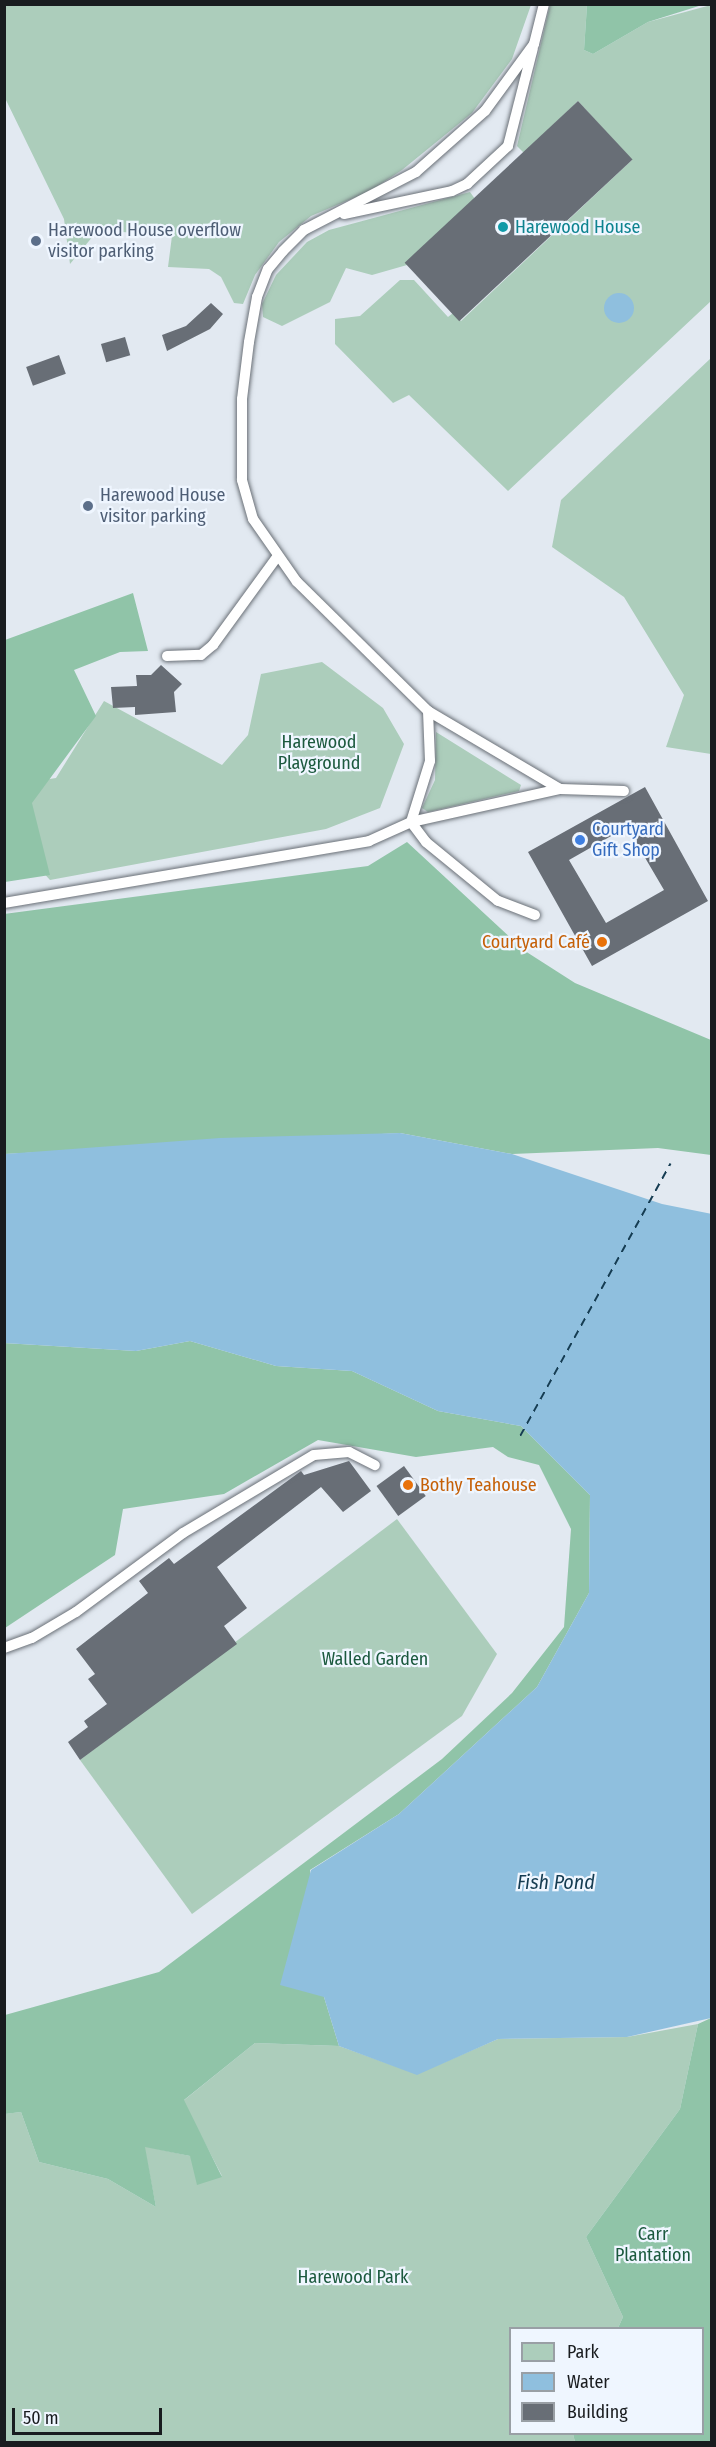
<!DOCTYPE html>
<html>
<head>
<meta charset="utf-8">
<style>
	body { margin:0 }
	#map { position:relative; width:716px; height:2447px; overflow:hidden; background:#e2e9f1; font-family:"Fira Sans Condensed",sans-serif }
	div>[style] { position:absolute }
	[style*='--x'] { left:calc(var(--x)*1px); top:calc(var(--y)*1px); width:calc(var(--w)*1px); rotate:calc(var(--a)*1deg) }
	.green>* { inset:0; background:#accdbb }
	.forest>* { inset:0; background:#90c4a8 }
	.water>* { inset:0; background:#8fbfde }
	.round { border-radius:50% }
	.ferry>* { height:1.5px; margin-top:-0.75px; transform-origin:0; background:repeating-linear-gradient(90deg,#153c52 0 8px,transparent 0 14px) }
	.building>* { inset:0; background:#686e76; transform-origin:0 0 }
	.roads { filter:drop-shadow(0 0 2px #6a7077) drop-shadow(0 0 2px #6a7077) }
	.service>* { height:10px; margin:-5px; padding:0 5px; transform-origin:5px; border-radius:5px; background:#fff }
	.dots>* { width:16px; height:16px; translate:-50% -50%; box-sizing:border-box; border:3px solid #eff6ff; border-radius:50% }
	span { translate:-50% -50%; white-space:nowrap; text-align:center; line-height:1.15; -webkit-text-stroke:4.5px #eff6ff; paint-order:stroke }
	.culture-label { font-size:18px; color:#0d838f }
	.left { translate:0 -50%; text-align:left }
	.service-label { font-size:18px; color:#4e5e75 }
	.park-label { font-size:18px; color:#1b593e }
	.shop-label { font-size:18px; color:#366cbe }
	.food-label { font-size:18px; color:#c56008 }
	.right { translate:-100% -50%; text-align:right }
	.water-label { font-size:20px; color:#153c52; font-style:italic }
	.frame { position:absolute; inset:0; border:6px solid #191c1f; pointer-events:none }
	.legend { position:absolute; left:509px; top:2327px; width:195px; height:108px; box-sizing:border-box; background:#eff6ff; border:2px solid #999fa5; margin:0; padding:8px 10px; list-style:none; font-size:18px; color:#191c1f }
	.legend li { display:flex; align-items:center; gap:12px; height:30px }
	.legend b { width:30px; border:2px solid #999fa5 }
	.scale { position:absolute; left:12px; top:2408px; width:150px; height:27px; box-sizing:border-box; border:3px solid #191c1f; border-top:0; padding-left:8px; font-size:18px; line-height:21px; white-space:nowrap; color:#191c1f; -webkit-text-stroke:4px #eff6ff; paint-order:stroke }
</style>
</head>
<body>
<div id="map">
	<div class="green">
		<i style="clip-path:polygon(5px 5px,531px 5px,512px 59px,472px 113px,402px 170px,370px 191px,311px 216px,279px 242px,255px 275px,243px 304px,234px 303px,221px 277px,209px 269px,168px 267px,172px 236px,98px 230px,70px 264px,64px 219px,5px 98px)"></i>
		<i style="clip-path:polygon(550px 5px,587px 5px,584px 50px,593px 54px,648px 22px,711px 5px,711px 301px,508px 491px,409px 395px,393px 403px,335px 344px,335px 319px,360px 316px,400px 280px,414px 280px,448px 317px,453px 313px,461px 321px,632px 160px,578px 101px,524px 153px,517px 146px)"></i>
		<i style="clip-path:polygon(470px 192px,475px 199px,407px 265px,372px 275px,346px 268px,330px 302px,282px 326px,263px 317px,262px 304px,276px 275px,307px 242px,329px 230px)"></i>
		<i style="clip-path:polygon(711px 358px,711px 754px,666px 747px,684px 695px,624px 597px,552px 547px,561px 500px)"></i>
		<i style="clip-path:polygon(322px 662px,383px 708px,404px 744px,380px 808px,326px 829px,50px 880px,5px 831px,5px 786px,56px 778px,104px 701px,222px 765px,248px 735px,261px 674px)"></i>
		<i style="clip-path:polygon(436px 732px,521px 785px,519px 791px,428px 812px,422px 808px,435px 780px)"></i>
		<i style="clip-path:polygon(397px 1519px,497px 1654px,462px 1716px,192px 1914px,80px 1760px)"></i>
		<i style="clip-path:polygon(698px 2024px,680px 2109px,586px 2237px,623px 2317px,618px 2328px,510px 2328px,510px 2434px,573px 2434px,575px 2442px,5px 2442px,4px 2114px,21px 2112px,39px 2162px,108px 2179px,156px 2207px,144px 2146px,190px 2156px,222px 2176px,183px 2101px,255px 2043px,339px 2046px,417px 2074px,498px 2039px,627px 2037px)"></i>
	</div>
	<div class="forest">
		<i style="clip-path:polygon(587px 5px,587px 4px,702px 5px,648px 22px,593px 54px,584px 50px)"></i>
		<i style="clip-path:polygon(133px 593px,148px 651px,120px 652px,74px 670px,96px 716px,32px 803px,50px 875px,5px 882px,5px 640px)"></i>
		<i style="clip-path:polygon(407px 842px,525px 951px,575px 983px,711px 1040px,711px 1155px,658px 1148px,512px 1154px,400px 1133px,5px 1154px,4px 914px,368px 866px)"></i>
		<i style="clip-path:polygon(190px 1341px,276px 1366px,352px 1371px,438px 1411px,521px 1426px,590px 1495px,589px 1593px,537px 1687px,399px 1814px,310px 1870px,324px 1997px,339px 2046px,255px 2043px,184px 2100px,222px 2177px,197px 2185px,190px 2156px,145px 2147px,156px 2207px,108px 2179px,39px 2162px,21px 2112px,5px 2114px,5px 2015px,159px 1972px,442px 1759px,512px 1693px,564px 1627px,571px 1529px,539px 1465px,508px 1457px,493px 1447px,416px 1457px,318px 1440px,224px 1494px,123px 1509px,115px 1555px,5px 1628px,4px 1343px,136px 1351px)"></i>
		<i style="clip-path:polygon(711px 2018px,711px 2442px,575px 2442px,573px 2434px,702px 2434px,702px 2328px,618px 2328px,623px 2317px,586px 2237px,680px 2109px,698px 2024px)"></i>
	</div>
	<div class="water">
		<i class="round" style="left:604px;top:293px;width:30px;height:30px"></i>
		<i style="clip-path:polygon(400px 1133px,512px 1154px,662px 1204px,712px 1214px,711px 2018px,627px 2037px,498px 2039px,417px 2075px,339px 2046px,324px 1997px,280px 1985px,311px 1870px,399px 1814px,537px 1687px,589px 1593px,590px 1495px,521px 1426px,438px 1411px,352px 1371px,276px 1366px,190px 1341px,136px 1351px,4px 1343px,5px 1154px,220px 1138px)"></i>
	</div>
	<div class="ferry">
		<i style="--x:520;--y:1436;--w:311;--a:-61.1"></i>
	</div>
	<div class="building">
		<i style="left:578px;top:101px;width:80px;height:237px;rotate:47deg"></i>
		<i style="clip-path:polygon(211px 303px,223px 314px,210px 329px,167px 351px,162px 335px,186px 326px)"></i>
		<i style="left:125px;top:337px;width:19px;height:25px;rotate:74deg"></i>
		<i style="left:59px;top:355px;width:20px;height:35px;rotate:70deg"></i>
		<i style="clip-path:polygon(161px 665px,182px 684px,174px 692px,176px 712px,135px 715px,135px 707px,113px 708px,111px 687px,137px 686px,136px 675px,151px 675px)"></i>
		<i style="clip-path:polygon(evenodd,645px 787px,708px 901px,592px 966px,528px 852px,645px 787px,627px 827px,664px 890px,606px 923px,569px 860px,627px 827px)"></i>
		<i style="clip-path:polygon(349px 1461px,371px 1491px,343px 1512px,321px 1487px,217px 1567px,247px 1608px,224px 1626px,237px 1644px,80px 1760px,68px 1742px,88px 1727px,84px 1721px,107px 1704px,88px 1679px,95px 1674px,76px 1649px,148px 1593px,139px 1581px,169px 1558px,174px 1564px,301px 1471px,304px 1475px)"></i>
		<i style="left:404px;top:1466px;width:37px;height:34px;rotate:54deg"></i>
	</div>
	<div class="roads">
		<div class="service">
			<i style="--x:344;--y:214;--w:110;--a:-12"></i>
			<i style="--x:452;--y:191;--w:17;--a:-25"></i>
			<i style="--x:467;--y:184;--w:56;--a:-42.8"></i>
			<i style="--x:508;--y:146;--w:101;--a:-75.7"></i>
			<i style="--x:167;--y:656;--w:34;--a:-2"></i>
			<i style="--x:201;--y:655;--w:16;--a:-40"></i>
			<i style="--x:213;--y:645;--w:109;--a:-54"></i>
			<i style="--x:428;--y:711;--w:153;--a:30.6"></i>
			<i style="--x:560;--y:789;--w:64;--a:1.8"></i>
			<i style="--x:4;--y:903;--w:370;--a:-9.6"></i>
			<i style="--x:369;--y:841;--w:46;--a:-24.3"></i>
			<i style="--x:411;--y:822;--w:64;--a:-72.7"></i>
			<i style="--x:430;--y:761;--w:50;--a:-92.3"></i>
			<i style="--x:428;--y:711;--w:184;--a:-135.4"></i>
			<i style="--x:297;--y:582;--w:77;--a:-124.9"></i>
			<i style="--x:253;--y:519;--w:41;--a:-105.8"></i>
			<i style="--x:242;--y:480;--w:81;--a:-90"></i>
			<i style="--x:242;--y:399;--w:57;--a:-83"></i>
			<i style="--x:249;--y:342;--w:46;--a:-79.9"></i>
			<i style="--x:257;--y:297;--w:30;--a:-69"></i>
			<i style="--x:268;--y:269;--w:23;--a:-50"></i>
			<i style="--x:283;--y:251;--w:30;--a:-45"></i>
			<i style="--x:304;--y:230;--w:126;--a:-27.4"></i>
			<i style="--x:416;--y:172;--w:92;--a:-41.5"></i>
			<i style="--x:485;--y:111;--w:83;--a:-53.8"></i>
			<i style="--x:534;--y:44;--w:41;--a:-76"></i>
			<i style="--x:535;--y:915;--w:40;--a:-159"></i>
			<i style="--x:498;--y:901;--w:93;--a:-140.7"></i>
			<i style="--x:426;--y:842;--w:25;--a:-127"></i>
			<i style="--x:411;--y:822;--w:153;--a:-12.5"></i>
			<i style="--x:4;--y:1648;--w:30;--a:-20"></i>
			<i style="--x:32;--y:1638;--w:51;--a:-30.6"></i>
			<i style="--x:76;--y:1612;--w:133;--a:-36.4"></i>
			<i style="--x:183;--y:1533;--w:152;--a:-30.8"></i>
			<i style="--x:314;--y:1455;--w:35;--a:-5"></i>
			<i style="--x:349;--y:1452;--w:29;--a:27"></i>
		</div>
	</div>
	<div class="dots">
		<i style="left:503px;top:227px;background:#0f9aa8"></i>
		<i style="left:36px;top:241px;background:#5c6f8a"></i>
		<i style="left:88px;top:506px;background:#5c6f8a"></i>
		<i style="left:580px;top:840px;background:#3f7fe0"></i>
		<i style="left:602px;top:942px;background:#e8710a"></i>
		<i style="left:408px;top:1485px;background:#e8710a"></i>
	</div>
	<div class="culture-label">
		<span class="left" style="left:515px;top:227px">Harewood House</span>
	</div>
	<div class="service-label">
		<span class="left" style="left:48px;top:241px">Harewood House overflow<br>visitor parking</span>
		<span class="left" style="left:100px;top:506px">Harewood House<br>visitor parking</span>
	</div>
	<div class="park-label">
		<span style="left:319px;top:753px">Harewood<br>Playground</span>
		<span style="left:375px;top:1659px">Walled Garden</span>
		<span style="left:653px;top:2245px">Carr<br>Plantation</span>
		<span style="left:353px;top:2277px">Harewood Park</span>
	</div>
	<div class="shop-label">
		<span class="left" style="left:592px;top:840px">Courtyard<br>Gift Shop</span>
	</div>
	<div class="food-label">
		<span class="right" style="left:590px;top:942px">Courtyard Café</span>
		<span class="left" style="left:420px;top:1485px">Bothy Teahouse</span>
	</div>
	<div class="water-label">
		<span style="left:556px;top:1882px">Fish Pond</span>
	</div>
	<div class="frame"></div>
	<ul class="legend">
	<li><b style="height:16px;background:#accdbb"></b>Park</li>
	<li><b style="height:16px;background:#8fbfde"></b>Water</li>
	<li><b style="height:16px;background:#686e76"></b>Building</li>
	</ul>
	<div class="scale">50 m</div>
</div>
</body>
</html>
